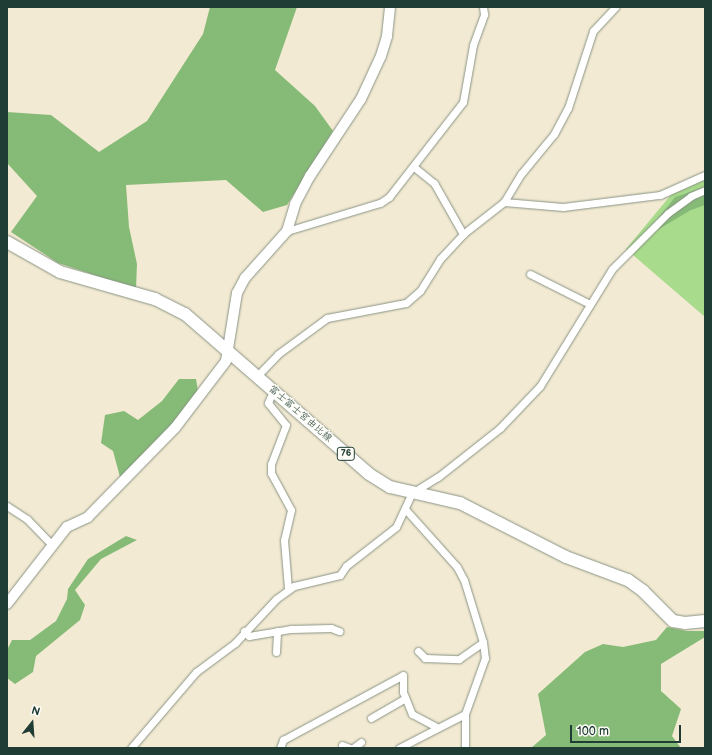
<!DOCTYPE html>
<html>
<head>
<meta charset="utf-8">
<style>
	body { margin:0 }
	#map { position:relative; width:712px; height:755px; overflow:hidden; background:#f3ead3; font-family:"Balsamiq Sans","Klee One",sans-serif }
	div>[style] { position:absolute }
	[style*='--x'] { left:calc(var(--x)*1px); top:calc(var(--y)*1px); width:calc(var(--w)*1px); rotate:calc(var(--a)*1deg) }
	.green>* { inset:0; background:#a8db8b }
	.forest>* { inset:0; background:#86bb77 }
	.roads { filter:drop-shadow(0 0 1px #899484) drop-shadow(0 0 1px #899484) }
	.street>* { height:7px; margin:-3.5px; padding:0 3.5px; transform-origin:3.5px; border-radius:3.5px; background:#fff }
	.secondary>* { height:10px; margin:-5px; padding:0 5px; transform-origin:5px; border-radius:5px; background:#fff }
	.primary>* { height:12px; margin:-6px; padding:0 6px; transform-origin:6px; border-radius:6px; background:#fff }
	span { translate:-50% -50%; white-space:nowrap; text-align:center; line-height:1.15; -webkit-text-stroke:3px #fdfcf7; paint-order:stroke }
	.shield-label span { padding:1px 3px; background:#fdfcf7; border:1px solid; border-radius:3px; -webkit-text-stroke-width:0 }
	.shield-label { font-size:9px; color:#1f3d34; font-weight:700 }
	.street-label { font-size:10px; color:#1f3d34 }
	.frame { position:absolute; inset:0; border:8px solid #1f3d34; pointer-events:none }
	.north { position:absolute; left:12px; top:703px; width:40px; height:40px; -webkit-text-stroke:3px #fdfcf7; paint-order:stroke; rotate:17deg; font-size:11px; font-weight:700; line-height:16px; text-align:center; color:#1f3d34 }
	.north::after { content:''; display:block; margin:auto; width:14px; height:18px; background:#1f3d34; clip-path:polygon(50% 0,100% 100%,50% 72%,0 100%) }
	.scale { position:absolute; left:570px; top:725px; width:111px; height:18px; box-sizing:border-box; border:2px solid #1f3d34; border-top:0; padding-left:5px; font-size:12px; line-height:14px; white-space:nowrap; color:#1f3d34; -webkit-text-stroke:3px #fdfcf7; paint-order:stroke }
</style>
</head>
<body>
<div id="map">
	<div class="green">
		<i style="clip-path:polygon(705px 177px,705px 317px,626px 249px,675px 190px)"></i>
	</div>
	<div class="forest">
		<i style="clip-path:polygon(210px 7px,297px 7px,275px 70px,315px 106px,333px 131px,287px 205px,263px 212px,226px 180px,126px 185px,129px 227px,137px 264px,136px 289px,58px 263px,11px 232px,37px 196px,7px 163px,7px 112px,51px 115px,99px 152px,147px 121px,203px 34px)"></i>
		<i style="clip-path:polygon(705px 187px,705px 205px,691px 210px,659px 229px,656px 221px,675px 197px)"></i>
		<i style="clip-path:polygon(179px 379px,196px 379px,198px 391px,167px 431px,120px 477px,113px 451px,101px 443px,105px 415px,124px 411px,138px 420px,162px 401px)"></i>
		<i style="clip-path:polygon(126px 536px,137px 540px,101px 559px,75px 590px,85px 605px,80px 620px,36px 656px,33px 672px,15px 684px,7px 678px,7px 650px,12px 640px,30px 640px,56px 621px,67px 599px,68px 589px,88px 559px)"></i>
		<i style="clip-path:polygon(667px 627px,687px 631px,705px 631px,705px 637px,661px 664px,661px 691px,681px 709px,672px 736px,681px 748px,531px 748px,546px 735px,538px 694px,585px 652px,603px 644px,623px 647px,656px 640px)"></i>
	</div>
	<div class="roads">
		<div class="street">
			<i style="--x:414;--y:167;--w:26;--a:39"></i>
			<i style="--x:434;--y:183;--w:59;--a:60.4"></i>
			<i style="--x:504;--y:202;--w:59;--a:4.8"></i>
			<i style="--x:563;--y:207;--w:98;--a:-7.1"></i>
			<i style="--x:660;--y:195;--w:49;--a:-24"></i>
			<i style="--x:287;--y:231;--w:97;--a:-16.8"></i>
			<i style="--x:380;--y:203;--w:11;--a:-34"></i>
			<i style="--x:389;--y:197;--w:120;--a:-52.1"></i>
			<i style="--x:463;--y:102;--w:58;--a:-80"></i>
			<i style="--x:473;--y:45;--w:33;--a:-70"></i>
			<i style="--x:484;--y:14;--w:7;--a:-98"></i>
			<i style="--x:530;--y:274;--w:67;--a:26.6"></i>
			<i style="--x:257;--y:376;--w:30;--a:-46"></i>
			<i style="--x:278;--y:354;--w:61;--a:-36.3"></i>
			<i style="--x:327;--y:318;--w:80;--a:-10.8"></i>
			<i style="--x:406;--y:303;--w:18;--a:-41"></i>
			<i style="--x:420;--y:291;--w:38;--a:-58"></i>
			<i style="--x:440;--y:259;--w:34;--a:-47"></i>
			<i style="--x:463;--y:234;--w:52;--a:-38"></i>
			<i style="--x:504;--y:202;--w:33;--a:-59"></i>
			<i style="--x:521;--y:174;--w:52;--a:-50.5"></i>
			<i style="--x:554;--y:134;--w:30;--a:-62"></i>
			<i style="--x:568;--y:108;--w:81;--a:-72"></i>
			<i style="--x:593;--y:31;--w:33;--a:-47"></i>
			<i style="--x:273;--y:391;--w:13;--a:113"></i>
			<i style="--x:268;--y:403;--w:28;--a:51"></i>
			<i style="--x:286;--y:425;--w:42;--a:111"></i>
			<i style="--x:271;--y:464;--w:9;--a:90"></i>
			<i style="--x:271;--y:473;--w:42;--a:61.6"></i>
			<i style="--x:291;--y:510;--w:31;--a:103"></i>
			<i style="--x:284;--y:540;--w:49;--a:85.3"></i>
			<i style="--x:7;--y:506;--w:24;--a:33"></i>
			<i style="--x:27;--y:519;--w:35;--a:46"></i>
			<i style="--x:406;--y:510;--w:76;--a:48.2"></i>
			<i style="--x:457;--y:567;--w:15;--a:62"></i>
			<i style="--x:464;--y:580;--w:65;--a:73"></i>
			<i style="--x:483;--y:642;--w:16;--a:83"></i>
			<i style="--x:485;--y:658;--w:59;--a:109.7"></i>
			<i style="--x:465;--y:714;--w:34;--a:90"></i>
			<i style="--x:244;--y:631;--w:7;--a:45"></i>
			<i style="--x:249;--y:636;--w:43;--a:-9.5"></i>
			<i style="--x:291;--y:629;--w:40;--a:-1.4"></i>
			<i style="--x:331;--y:628;--w:9;--a:21"></i>
			<i style="--x:418;--y:651;--w:10;--a:45"></i>
			<i style="--x:425;--y:658;--w:34;--a:2"></i>
			<i style="--x:459;--y:659;--w:29;--a:-35"></i>
			<i style="--x:276;--y:652;--w:21;--a:-87"></i>
			<i style="--x:371;--y:718;--w:39;--a:-30"></i>
			<i style="--x:342;--y:745;--w:9;--a:21"></i>
			<i style="--x:131;--y:748;--w:100;--a:-49.5"></i>
			<i style="--x:196;--y:672;--w:49;--a:-36.6"></i>
			<i style="--x:235;--y:643;--w:60;--a:-47"></i>
			<i style="--x:276;--y:599;--w:22;--a:-36"></i>
			<i style="--x:294;--y:586;--w:47;--a:-13.4"></i>
			<i style="--x:340;--y:575;--w:11;--a:-56"></i>
			<i style="--x:346;--y:566;--w:63;--a:-38"></i>
			<i style="--x:396;--y:527;--w:38;--a:-65"></i>
			<i style="--x:412;--y:493;--w:31;--a:-32"></i>
			<i style="--x:438;--y:477;--w:79;--a:-38.3"></i>
			<i style="--x:500;--y:428;--w:58;--a:-46.4"></i>
			<i style="--x:540;--y:386;--w:137;--a:-58.4"></i>
			<i style="--x:612;--y:269;--w:79;--a:-45"></i>
			<i style="--x:668;--y:213;--w:29;--a:-36"></i>
			<i style="--x:691;--y:196;--w:15;--a:-23"></i>
			<i style="--x:280;--y:748;--w:9;--a:-69"></i>
			<i style="--x:283;--y:740;--w:136;--a:-28.4"></i>
			<i style="--x:403;--y:675;--w:17;--a:90"></i>
			<i style="--x:403;--y:692;--w:24;--a:68"></i>
			<i style="--x:412;--y:714;--w:27;--a:28"></i>
			<i style="--x:353;--y:748;--w:10;--a:-37"></i>
			<i style="--x:399;--y:748;--w:74;--a:-27.3"></i>
		</div>
		<div class="secondary">
			<i style="--x:7;--y:604;--w:98;--a:-52.1"></i>
			<i style="--x:67;--y:527;--w:23;--a:-25"></i>
			<i style="--x:88;--y:517;--w:124;--a:-45.7"></i>
			<i style="--x:175;--y:428;--w:84;--a:-52.7"></i>
			<i style="--x:226;--y:361;--w:69;--a:-80.8"></i>
			<i style="--x:237;--y:293;--w:17;--a:-62"></i>
			<i style="--x:245;--y:278;--w:63;--a:-48.2"></i>
			<i style="--x:287;--y:231;--w:28;--a:-73"></i>
			<i style="--x:295;--y:204;--w:32;--a:-62"></i>
			<i style="--x:310;--y:176;--w:92;--a:-56.5"></i>
			<i style="--x:361;--y:99;--w:47;--a:-65.1"></i>
			<i style="--x:381;--y:56;--w:21;--a:-73"></i>
			<i style="--x:387;--y:36;--w:29;--a:-84"></i>
		</div>
		<div class="primary">
			<i style="--x:7;--y:242;--w:61;--a:29.5"></i>
			<i style="--x:60;--y:272;--w:99;--a:15.9"></i>
			<i style="--x:155;--y:299;--w:34;--a:27"></i>
			<i style="--x:185;--y:314;--w:244;--a:41"></i>
			<i style="--x:369;--y:474;--w:25;--a:32"></i>
			<i style="--x:390;--y:487;--w:72;--a:12.9"></i>
			<i style="--x:460;--y:503;--w:119;--a:27"></i>
			<i style="--x:566;--y:557;--w:66;--a:20.4"></i>
			<i style="--x:628;--y:580;--w:19;--a:36"></i>
			<i style="--x:643;--y:591;--w:42;--a:45"></i>
			<i style="--x:673;--y:621;--w:12;--a:9"></i>
			<i style="--x:685;--y:623;--w:20;--a:-6"></i>
		</div>
	</div>
	<div class="shield-label">
		<span style="left:346px;top:454px">76</span>
	</div>
	<div class="street-label">
		<span style="left:300px;top:414px;rotate:41deg">富士富士宮由比線</span>
	</div>
	<div class="frame"></div>
	<div class="north">N</div>
	<div class="scale">100 m</div>
</div>
</body>
</html>
